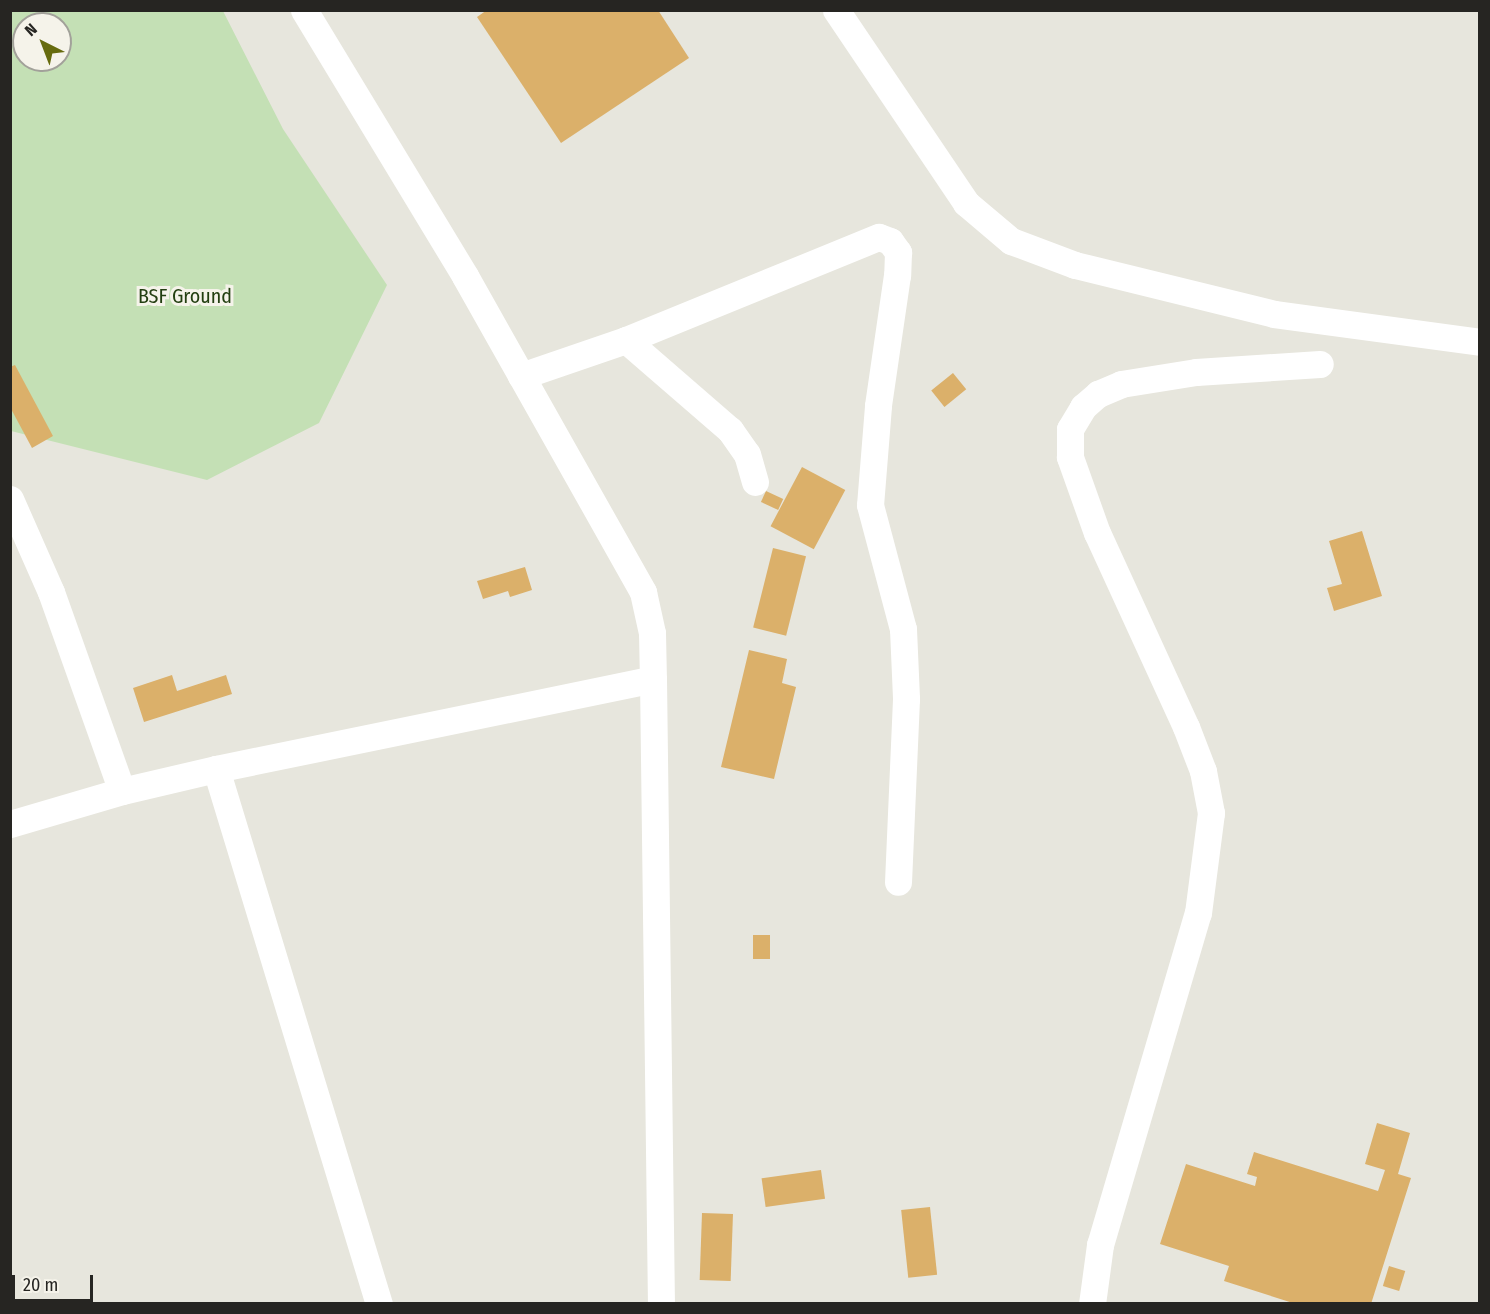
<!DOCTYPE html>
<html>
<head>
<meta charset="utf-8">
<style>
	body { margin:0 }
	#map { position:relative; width:1490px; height:1314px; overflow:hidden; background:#e7e6dd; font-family:"Fira Sans Condensed",sans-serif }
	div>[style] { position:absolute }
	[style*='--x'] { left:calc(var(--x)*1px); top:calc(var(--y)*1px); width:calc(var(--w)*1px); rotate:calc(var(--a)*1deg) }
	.green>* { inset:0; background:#c4e0b5 }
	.building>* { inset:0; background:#dbb06a; transform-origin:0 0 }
	.minor>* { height:27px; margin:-13.5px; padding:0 13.5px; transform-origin:13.5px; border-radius:13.5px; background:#fff }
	span { translate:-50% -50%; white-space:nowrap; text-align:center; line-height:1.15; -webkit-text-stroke:6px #f5f3ea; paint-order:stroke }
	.park-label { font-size:20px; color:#233f11 }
	.frame { position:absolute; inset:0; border:12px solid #262522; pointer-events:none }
	.north { position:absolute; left:12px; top:12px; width:60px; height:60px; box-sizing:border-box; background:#f5f3ea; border:2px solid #a2a19a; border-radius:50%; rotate:318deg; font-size:16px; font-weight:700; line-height:24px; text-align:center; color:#262522 }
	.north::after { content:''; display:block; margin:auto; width:21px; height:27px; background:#666b0e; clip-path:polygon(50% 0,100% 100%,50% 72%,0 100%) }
	.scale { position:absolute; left:12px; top:1275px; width:81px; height:27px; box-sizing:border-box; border:3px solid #262522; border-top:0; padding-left:8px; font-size:18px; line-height:21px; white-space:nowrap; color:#262522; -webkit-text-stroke:4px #f5f3ea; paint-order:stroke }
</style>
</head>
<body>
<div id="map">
	<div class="green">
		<i style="clip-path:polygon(evenodd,10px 11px,223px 11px,283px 129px,387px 285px,319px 423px,207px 480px,11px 431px,10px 11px,24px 24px,60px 24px,60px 60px,24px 60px,24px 24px)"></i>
	</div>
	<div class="building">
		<i style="clip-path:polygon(487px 10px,658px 10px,689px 58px,561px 143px,477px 17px)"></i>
		<i style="clip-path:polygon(15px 365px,53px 436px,32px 448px,10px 407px,10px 367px)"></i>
		<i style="left:953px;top:373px;width:21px;height:28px;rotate:51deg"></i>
		<i style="left:802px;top:467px;width:49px;height:67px;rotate:28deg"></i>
		<i style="left:766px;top:491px;width:19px;height:12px;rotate:25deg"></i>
		<i style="clip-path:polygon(1362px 531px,1382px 596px,1334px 611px,1327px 588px,1342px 584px,1329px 541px)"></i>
		<i style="left:773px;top:548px;width:34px;height:82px;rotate:14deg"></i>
		<i style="clip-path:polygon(525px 567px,532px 590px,510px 597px,508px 591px,483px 599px,477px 581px)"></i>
		<i style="clip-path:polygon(749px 650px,787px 659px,782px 683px,796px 687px,774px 779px,721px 767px)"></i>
		<i style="clip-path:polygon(172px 675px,177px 691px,226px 675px,232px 694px,144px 722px,133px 688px)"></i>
		<i style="left:770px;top:935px;width:24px;height:17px;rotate:90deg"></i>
		<i style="clip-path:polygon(1377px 1123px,1410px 1133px,1398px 1174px,1411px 1178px,1371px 1304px,1296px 1304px,1224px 1281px,1229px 1266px,1160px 1244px,1186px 1164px,1255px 1186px,1257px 1177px,1247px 1174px,1254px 1152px,1378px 1191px,1385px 1170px,1365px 1164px)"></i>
		<i style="left:821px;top:1170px;width:29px;height:60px;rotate:82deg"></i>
		<i style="left:930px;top:1207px;width:68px;height:29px;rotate:84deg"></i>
		<i style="left:702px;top:1213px;width:31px;height:67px;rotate:2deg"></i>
		<i style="left:1389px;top:1266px;width:17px;height:21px;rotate:17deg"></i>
	</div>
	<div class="minor">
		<i style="--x:304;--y:10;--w:311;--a:58.8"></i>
		<i style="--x:465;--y:276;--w:363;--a:60.6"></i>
		<i style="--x:643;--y:592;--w:42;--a:77.6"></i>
		<i style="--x:652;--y:633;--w:46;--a:88.8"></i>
		<i style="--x:653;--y:679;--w:625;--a:89.27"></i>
		<i style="--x:836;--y:10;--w:233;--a:56"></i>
		<i style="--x:966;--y:203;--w:59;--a:40.2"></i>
		<i style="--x:1011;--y:241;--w:68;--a:20.6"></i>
		<i style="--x:1075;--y:265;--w:205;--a:13.8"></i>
		<i style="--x:1274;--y:314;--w:208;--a:7.7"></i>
		<i style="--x:626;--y:340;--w:138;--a:40.9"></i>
		<i style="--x:730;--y:430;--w:29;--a:55"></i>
		<i style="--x:747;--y:454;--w:29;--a:74"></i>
		<i style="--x:521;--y:376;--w:111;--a:-18.9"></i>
		<i style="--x:626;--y:340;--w:273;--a:-22.2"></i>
		<i style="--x:879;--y:237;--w:12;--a:20"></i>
		<i style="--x:890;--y:241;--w:14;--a:54"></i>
		<i style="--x:898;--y:252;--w:23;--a:92"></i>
		<i style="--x:897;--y:275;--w:132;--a:98.3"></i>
		<i style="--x:878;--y:406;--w:99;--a:94.6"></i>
		<i style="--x:870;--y:505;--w:128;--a:75.1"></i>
		<i style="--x:903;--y:629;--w:70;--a:87.5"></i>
		<i style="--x:906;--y:699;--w:183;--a:92.5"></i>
		<i style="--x:10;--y:499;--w:102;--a:66.2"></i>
		<i style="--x:51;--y:592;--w:211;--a:70.4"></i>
		<i style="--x:216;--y:769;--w:559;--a:73.06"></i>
		<i style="--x:10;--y:824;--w:117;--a:-16.4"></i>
		<i style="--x:122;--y:791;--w:97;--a:-13.2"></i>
		<i style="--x:216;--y:769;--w:446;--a:-11.6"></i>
		<i style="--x:1092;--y:1304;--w:60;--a:-82.3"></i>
		<i style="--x:1100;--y:1245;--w:346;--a:-73.6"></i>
		<i style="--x:1198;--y:913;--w:101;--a:-82.6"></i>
		<i style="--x:1211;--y:813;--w:43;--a:-100.8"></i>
		<i style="--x:1203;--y:771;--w:47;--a:-111.1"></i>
		<i style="--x:1186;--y:727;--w:213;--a:-114.6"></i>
		<i style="--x:1097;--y:533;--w:81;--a:-109.6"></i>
		<i style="--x:1070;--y:457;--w:28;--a:-90"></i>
		<i style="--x:1070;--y:429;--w:26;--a:-59"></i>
		<i style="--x:1083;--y:407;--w:20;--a:-41"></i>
		<i style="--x:1098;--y:394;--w:25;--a:-23"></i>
		<i style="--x:1121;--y:384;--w:76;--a:-9.1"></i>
		<i style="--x:1196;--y:372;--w:124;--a:-3.7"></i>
	</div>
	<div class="park-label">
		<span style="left:185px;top:296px">BSF Ground</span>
	</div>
	<div class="frame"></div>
	<div class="north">N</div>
	<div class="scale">20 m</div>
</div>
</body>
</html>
